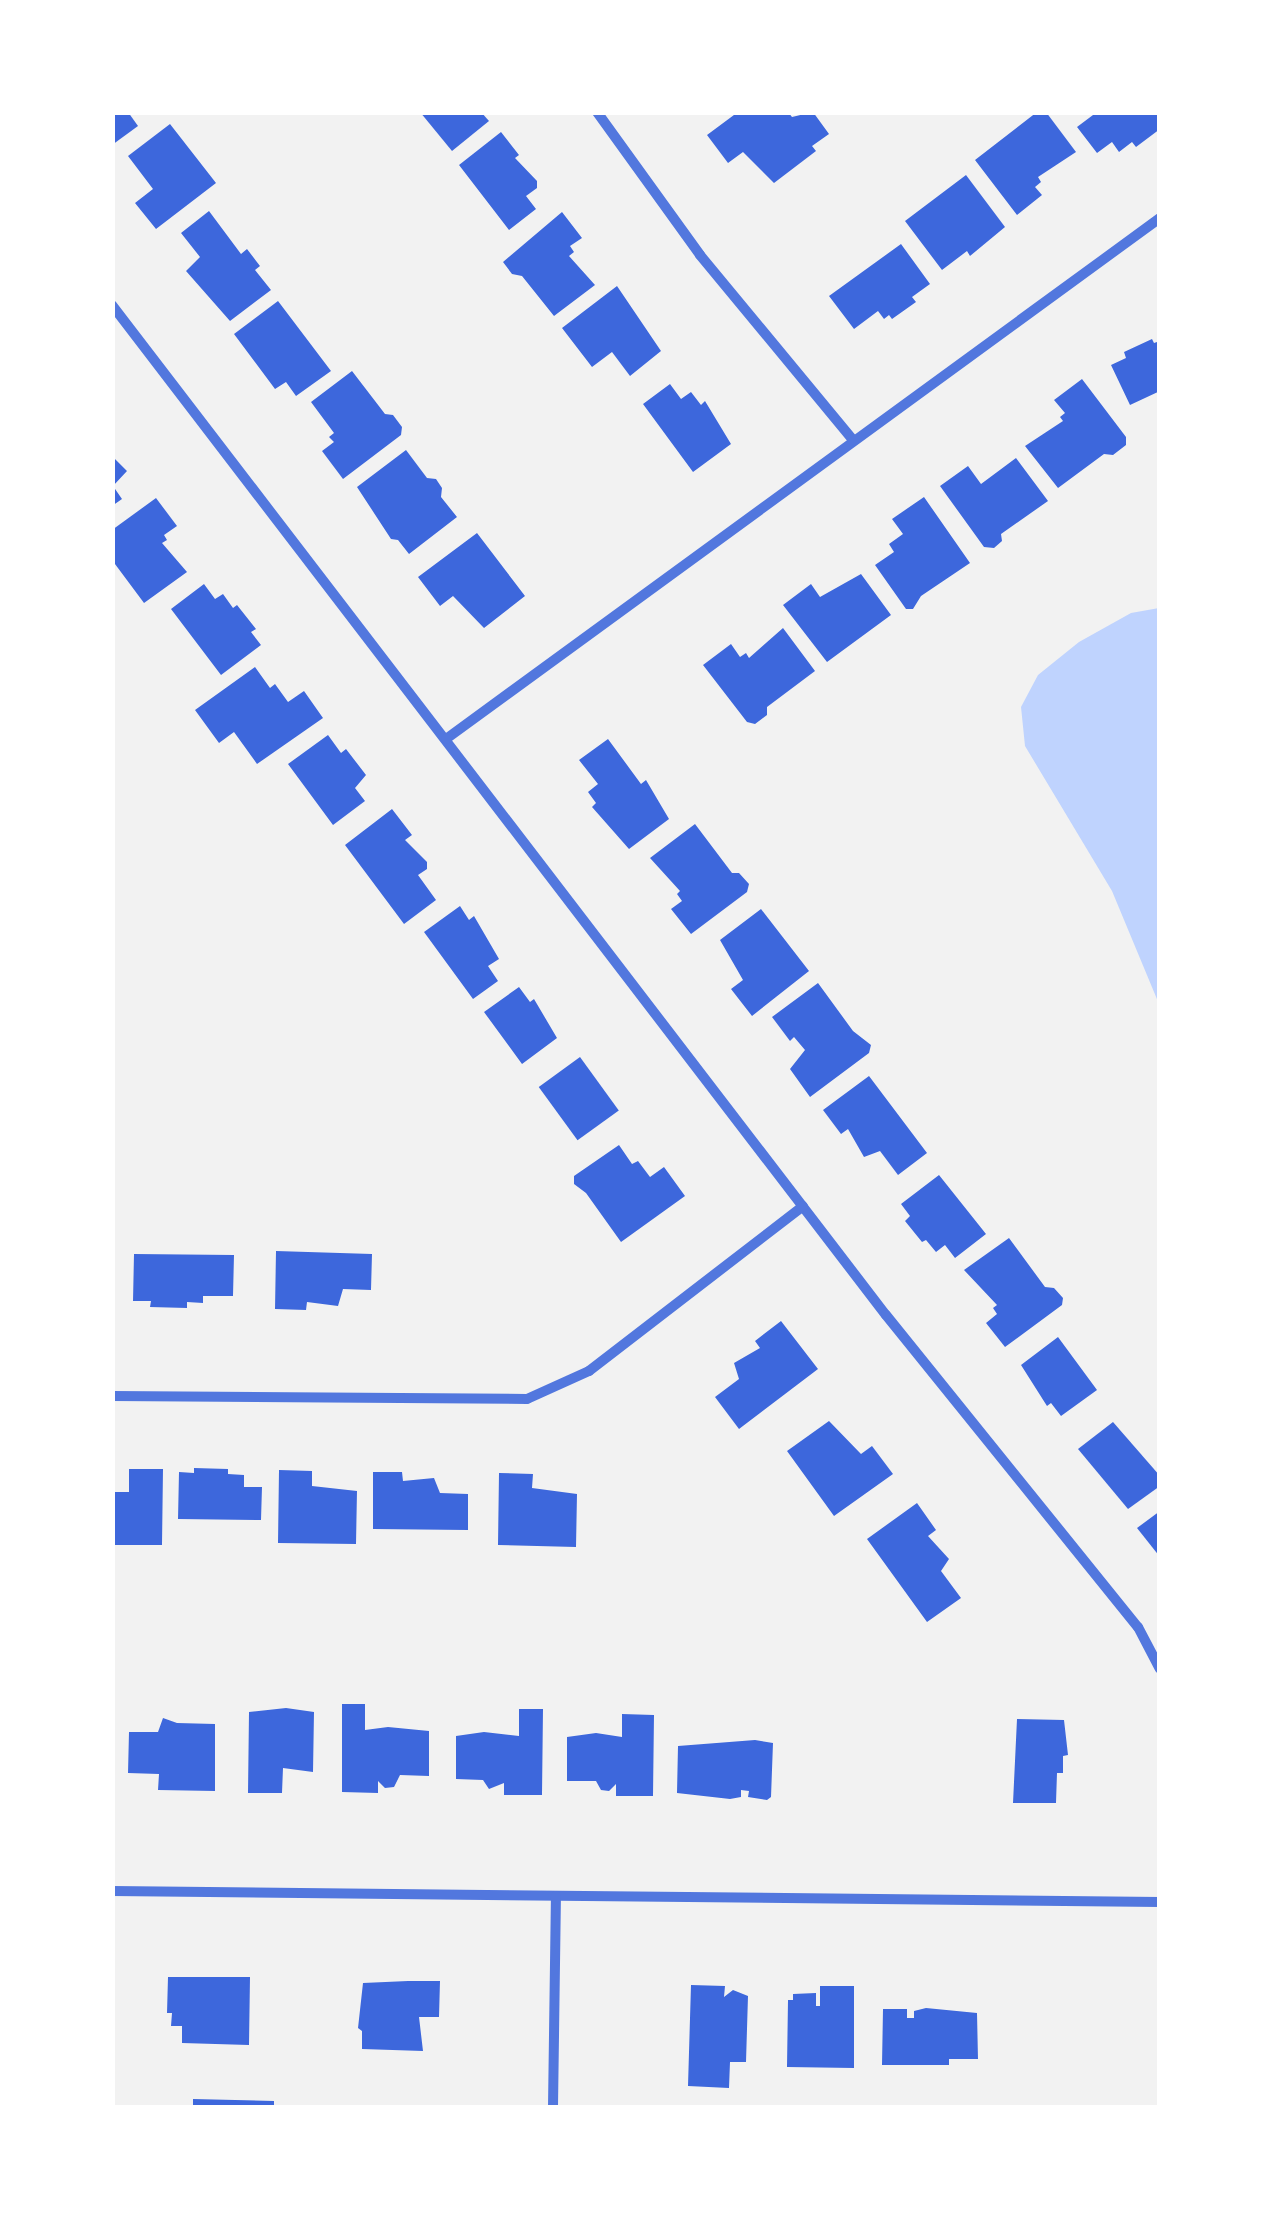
<!DOCTYPE html>
<html>
<head>
<meta charset="utf-8">
<style>
	body { margin:0 }
	#map { position:relative; width:1272px; height:2220px; overflow:hidden; background:#f2f2f2; font-family:Bitter,serif }
	div>[style] { position:absolute }
	[style*='--x'] { left:calc(var(--x)*1px); top:calc(var(--y)*1px); width:calc(var(--w)*1px); rotate:calc(var(--a)*1deg) }
	.water>* { inset:0; background:#bfd3fe }
	.building>* { inset:0; background:#3d67dc; transform-origin:0 0 }
	.minor>* { height:10px; margin:-5px; padding:0 5px; transform-origin:5px; border-radius:5px; background:#5277de }
	span { translate:-50% -50%; white-space:nowrap; text-align:center; line-height:1.15; -webkit-text-stroke:10px #fff; paint-order:stroke }
	.frame { position:absolute; inset:0; border:115px solid #fff; pointer-events:none }
</style>
</head>
<body>
<div id="map">
	<div class="water">
		<i style="clip-path:polygon(1159px 608px,1160px 608px,1159px 1004px,1112px 891px,1025px 746px,1021px 707px,1038px 675px,1079px 642px,1131px 613px)"></i>
	</div>
	<div class="building">
		<i style="clip-path:polygon(112px 112px,128px 112px,138px 126px,112px 145px)"></i>
		<i style="clip-path:polygon(420px 112px,481px 112px,489px 121px,452px 151px)"></i>
		<i style="clip-path:polygon(738px 112px,788px 112px,792px 117px,813px 112px,829px 134px,812px 146px,816px 151px,774px 183px,743px 152px,728px 163px,707px 135px)"></i>
		<i style="clip-path:polygon(1037px 112px,1046px 112px,1076px 152px,1038px 177px,1041px 182px,1035px 187px,1042px 195px,1017px 215px,975px 160px)"></i>
		<i style="clip-path:polygon(1097px 112px,1160px 112px,1160px 129px,1136px 147px,1132px 142px,1119px 152px,1112px 142px,1097px 153px,1077px 127px)"></i>
		<i style="clip-path:polygon(170px 124px,216px 183px,156px 229px,135px 203px,153px 189px,128px 156px)"></i>
		<i style="clip-path:polygon(501px 132px,519px 155px,515px 158px,537px 181px,537px 188px,526px 196px,536px 209px,509px 230px,459px 165px)"></i>
		<i style="clip-path:polygon(966px 175px,1005px 227px,970px 256px,967px 251px,942px 270px,905px 221px)"></i>
		<i style="clip-path:polygon(209px 211px,241px 254px,247px 249px,260px 266px,255px 270px,271px 290px,230px 321px,186px 271px,200px 257px,181px 233px)"></i>
		<i style="clip-path:polygon(562px 212px,582px 238px,570px 246px,574px 252px,569px 256px,595px 285px,554px 316px,522px 276px,512px 274px,503px 262px)"></i>
		<i style="clip-path:polygon(901px 244px,930px 284px,912px 297px,916px 302px,892px 319px,889px 315px,884px 319px,878px 311px,854px 329px,829px 296px)"></i>
		<i style="clip-path:polygon(617px 286px,661px 351px,630px 376px,612px 352px,592px 367px,562px 328px)"></i>
		<i style="clip-path:polygon(278px 301px,331px 371px,296px 396px,286px 382px,275px 389px,234px 334px)"></i>
		<i style="clip-path:polygon(1152px 339px,1154px 343px,1160px 341px,1160px 391px,1130px 405px,1111px 365px,1126px 358px,1124px 352px)"></i>
		<i style="clip-path:polygon(352px 371px,385px 414px,393px 415px,402px 427px,401px 435px,343px 479px,322px 451px,334px 442px,329px 437px,334px 433px,311px 402px)"></i>
		<i style="clip-path:polygon(1082px 379px,1126px 437px,1126px 445px,1113px 455px,1104px 454px,1058px 488px,1025px 446px,1063px 421px,1060px 417px,1065px 413px,1054px 400px)"></i>
		<i style="clip-path:polygon(670px 384px,681px 399px,691px 392px,701px 405px,705px 401px,731px 444px,693px 472px,643px 404px)"></i>
		<i style="clip-path:polygon(406px 450px,427px 478px,436px 479px,442px 488px,441px 497px,457px 517px,409px 554px,398px 540px,391px 539px,357px 487px)"></i>
		<i style="clip-path:polygon(112px 456px,127px 471px,113px 486px,122px 499px,112px 506px)"></i>
		<i style="clip-path:polygon(1016px 458px,1048px 501px,1001px 534px,1002px 541px,994px 548px,984px 547px,940px 486px,968px 466px,981px 484px)"></i>
		<i style="clip-path:polygon(924px 497px,970px 563px,921px 596px,913px 609px,906px 609px,875px 565px,894px 552px,889px 544px,903px 534px,892px 519px)"></i>
		<i style="clip-path:polygon(156px 498px,177px 526px,164px 535px,167px 540px,162px 543px,187px 572px,144px 603px,112px 560px,112px 530px)"></i>
		<i style="clip-path:polygon(477px 533px,525px 596px,484px 628px,453px 596px,440px 606px,418px 577px)"></i>
		<i style="clip-path:polygon(861px 574px,891px 615px,827px 662px,783px 605px,811px 584px,820px 597px)"></i>
		<i style="clip-path:polygon(204px 584px,215px 599px,223px 594px,233px 608px,237px 605px,256px 629px,251px 632px,261px 645px,221px 675px,171px 609px)"></i>
		<i style="clip-path:polygon(783px 628px,815px 671px,767px 707px,767px 715px,755px 724px,747px 722px,703px 665px,731px 644px,740px 657px,746px 653px,749px 658px)"></i>
		<i style="clip-path:polygon(255px 667px,270px 688px,275px 684px,288px 702px,304px 691px,323px 718px,257px 764px,234px 732px,219px 743px,195px 710px)"></i>
		<i style="clip-path:polygon(328px 735px,341px 753px,346px 749px,366px 775px,355px 788px,365px 801px,333px 825px,288px 764px)"></i>
		<i style="clip-path:polygon(608px 739px,641px 784px,646px 780px,669px 819px,629px 849px,592px 807px,596px 803px,588px 792px,598px 784px,579px 760px)"></i>
		<i style="clip-path:polygon(392px 809px,412px 835px,405px 840px,427px 862px,427px 869px,418px 875px,436px 900px,404px 924px,345px 845px)"></i>
		<i style="clip-path:polygon(695px 824px,732px 873px,739px 873px,749px 884px,747px 892px,691px 934px,671px 909px,682px 901px,677px 894px,680px 891px,650px 858px)"></i>
		<i style="clip-path:polygon(460px 906px,469px 920px,474px 916px,499px 959px,488px 966px,498px 981px,473px 999px,424px 932px)"></i>
		<i style="clip-path:polygon(761px 909px,809px 971px,752px 1016px,731px 989px,743px 980px,720px 940px)"></i>
		<i style="clip-path:polygon(818px 983px,853px 1031px,871px 1045px,869px 1053px,810px 1097px,790px 1069px,805px 1050px,794px 1037px,790px 1041px,772px 1017px)"></i>
		<i style="clip-path:polygon(519px 987px,530px 1002px,534px 999px,557px 1038px,522px 1064px,484px 1012px)"></i>
		<i style="left:580px;top:1057px;width:66px;height:51px;rotate:54deg"></i>
		<i style="clip-path:polygon(869px 1076px,927px 1153px,898px 1175px,880px 1151px,864px 1157px,848px 1129px,841px 1134px,823px 1110px)"></i>
		<i style="clip-path:polygon(619px 1145px,632px 1164px,638px 1161px,650px 1177px,664px 1167px,685px 1196px,621px 1242px,586px 1193px,574px 1184px,574px 1176px)"></i>
		<i style="clip-path:polygon(939px 1175px,986px 1234px,955px 1258px,945px 1245px,936px 1252px,926px 1240px,922px 1242px,905px 1221px,910px 1216px,901px 1204px)"></i>
		<i style="clip-path:polygon(1009px 1238px,1045px 1287px,1054px 1288px,1063px 1298px,1062px 1305px,1005px 1347px,986px 1323px,997px 1314px,993px 1308px,997px 1305px,964px 1270px)"></i>
		<i style="clip-path:polygon(276px 1251px,372px 1254px,371px 1290px,343px 1289px,338px 1306px,307px 1302px,306px 1310px,275px 1309px)"></i>
		<i style="clip-path:polygon(134px 1254px,234px 1255px,233px 1296px,203px 1296px,203px 1303px,187px 1302px,187px 1308px,150px 1307px,151px 1301px,133px 1301px)"></i>
		<i style="clip-path:polygon(781px 1321px,818px 1369px,739px 1429px,715px 1397px,739px 1379px,734px 1363px,760px 1348px,755px 1341px)"></i>
		<i style="clip-path:polygon(1058px 1337px,1097px 1390px,1061px 1416px,1051px 1403px,1047px 1406px,1021px 1365px)"></i>
		<i style="clip-path:polygon(829px 1421px,861px 1454px,872px 1446px,893px 1474px,834px 1516px,787px 1451px)"></i>
		<i style="clip-path:polygon(1113px 1422px,1160px 1476px,1160px 1486px,1128px 1509px,1078px 1449px)"></i>
		<i style="clip-path:polygon(194px 1468px,228px 1469px,228px 1474px,244px 1475px,244px 1487px,262px 1487px,261px 1520px,178px 1519px,179px 1472px,194px 1473px)"></i>
		<i style="clip-path:polygon(129px 1469px,163px 1469px,162px 1545px,112px 1545px,112px 1492px,129px 1492px)"></i>
		<i style="clip-path:polygon(279px 1470px,312px 1471px,312px 1486px,357px 1491px,356px 1544px,278px 1543px)"></i>
		<i style="clip-path:polygon(373px 1472px,402px 1472px,403px 1481px,434px 1478px,440px 1493px,468px 1494px,468px 1530px,373px 1529px)"></i>
		<i style="clip-path:polygon(499px 1473px,533px 1474px,532px 1488px,577px 1494px,576px 1547px,498px 1545px)"></i>
		<i style="clip-path:polygon(917px 1503px,936px 1530px,928px 1536px,949px 1559px,941px 1571px,961px 1598px,927px 1622px,867px 1539px)"></i>
		<i style="clip-path:polygon(1160px 1511px,1160px 1557px,1137px 1528px)"></i>
		<i style="clip-path:polygon(342px 1704px,365px 1704px,365px 1730px,388px 1727px,429px 1731px,429px 1776px,400px 1775px,394px 1787px,385px 1788px,378px 1781px,378px 1793px,342px 1792px)"></i>
		<i style="clip-path:polygon(286px 1708px,314px 1712px,313px 1772px,283px 1768px,282px 1793px,248px 1793px,249px 1712px)"></i>
		<i style="clip-path:polygon(519px 1709px,543px 1709px,542px 1795px,504px 1795px,504px 1783px,489px 1789px,483px 1780px,456px 1779px,456px 1736px,484px 1732px,519px 1736px)"></i>
		<i style="clip-path:polygon(622px 1714px,654px 1715px,653px 1796px,616px 1796px,616px 1784px,609px 1791px,601px 1790px,596px 1781px,567px 1781px,567px 1737px,596px 1733px,622px 1737px)"></i>
		<i style="clip-path:polygon(163px 1718px,177px 1723px,215px 1724px,215px 1791px,158px 1790px,159px 1774px,128px 1773px,129px 1732px,158px 1732px)"></i>
		<i style="clip-path:polygon(1017px 1719px,1064px 1720px,1068px 1755px,1063px 1756px,1063px 1773px,1057px 1773px,1056px 1803px,1013px 1803px)"></i>
		<i style="clip-path:polygon(755px 1740px,773px 1743px,771px 1797px,767px 1800px,748px 1797px,749px 1791px,741px 1790px,741px 1797px,730px 1799px,677px 1793px,678px 1746px)"></i>
		<i style="clip-path:polygon(168px 1977px,250px 1977px,249px 2045px,182px 2043px,182px 2026px,171px 2026px,172px 2013px,167px 2013px)"></i>
		<i style="clip-path:polygon(408px 1981px,440px 1981px,439px 2017px,419px 2017px,423px 2051px,362px 2049px,362px 2031px,358px 2028px,363px 1983px)"></i>
		<i style="clip-path:polygon(691px 1985px,725px 1986px,724px 1997px,733px 1990px,748px 1996px,746px 2062px,730px 2062px,729px 2088px,688px 2086px)"></i>
		<i style="clip-path:polygon(820px 1986px,854px 1986px,854px 2068px,787px 2067px,788px 2000px,793px 2000px,793px 1994px,816px 1993px,816px 2006px,820px 2006px)"></i>
		<i style="clip-path:polygon(926px 2008px,977px 2013px,978px 2059px,949px 2059px,949px 2065px,882px 2065px,883px 2009px,907px 2009px,907px 2018px,914px 2018px,914px 2011px)"></i>
		<i style="clip-path:polygon(193px 2099px,274px 2101px,274px 2108px,193px 2108px)"></i>
	</div>
	<div class="minor">
		<i style="--x:597;--y:112;--w:176;--a:54.2"></i>
		<i style="--x:700;--y:255;--w:241;--a:50.4"></i>
		<i style="--x:112;--y:305;--w:1272;--a:52.54"></i>
		<i style="--x:886;--y:1315;--w:401;--a:51.1"></i>
		<i style="--x:1138;--y:1627;--w:47;--a:62.4"></i>
		<i style="--x:446;--y:739;--w:884;--a:-36.12"></i>
		<i style="--x:112;--y:1396;--w:415;--a:0.4"></i>
		<i style="--x:527;--y:1399;--w:68;--a:-24.3"></i>
		<i style="--x:589;--y:1371;--w:270;--a:-37.6"></i>
		<i style="--x:112;--y:1891;--w:1048;--a:0.6"></i>
		<i style="--x:553;--y:2107;--w:211;--a:-89.2"></i>
	</div>
	<div class="frame"></div>
</div>
</body>
</html>
